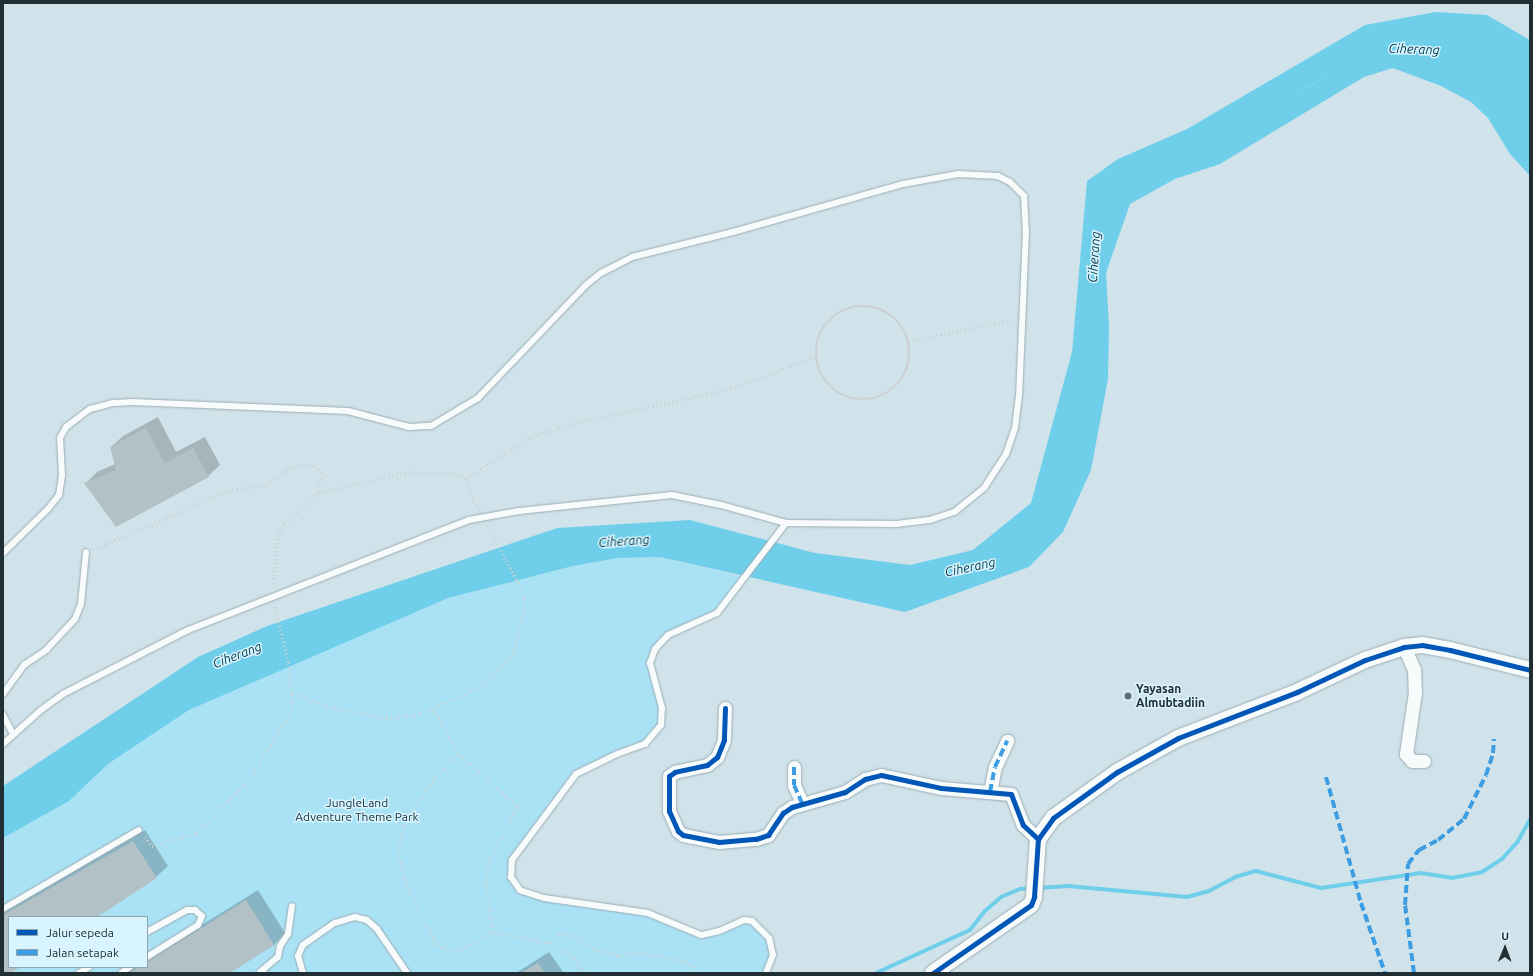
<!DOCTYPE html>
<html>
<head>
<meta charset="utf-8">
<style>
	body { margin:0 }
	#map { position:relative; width:1533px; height:976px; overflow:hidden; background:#d0e3ea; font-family:Ubuntu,sans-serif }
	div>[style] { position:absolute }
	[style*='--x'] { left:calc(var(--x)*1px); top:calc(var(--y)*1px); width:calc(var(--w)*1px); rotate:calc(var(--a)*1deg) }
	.green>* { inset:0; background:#aae2f5 }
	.water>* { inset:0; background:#6fcfeb }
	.shadow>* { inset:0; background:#0003 }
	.stream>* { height:4px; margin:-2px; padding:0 2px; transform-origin:2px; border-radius:2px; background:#6fcfeb }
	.building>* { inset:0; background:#b2c1c6 }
	.path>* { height:2.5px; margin-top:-1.25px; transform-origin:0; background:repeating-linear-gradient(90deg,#cbd0d3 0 1px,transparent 0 4px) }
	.path>.ring { margin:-1.25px; padding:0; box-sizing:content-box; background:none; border:2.5px solid #cbd0d3; border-radius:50% }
	.roads { filter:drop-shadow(0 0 1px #9dadb2) drop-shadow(0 0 1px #9dadb2) }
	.service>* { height:6px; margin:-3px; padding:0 3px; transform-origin:3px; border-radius:3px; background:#f8fbfc }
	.minor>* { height:13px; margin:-6.5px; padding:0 6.5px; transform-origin:6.5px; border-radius:6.5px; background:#f8fbfc }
	.tertiary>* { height:16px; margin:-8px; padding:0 8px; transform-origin:8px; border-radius:8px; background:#f8fbfc }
	.quiet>* { height:4px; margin-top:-2px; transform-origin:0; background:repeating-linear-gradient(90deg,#3c9de2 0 8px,transparent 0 12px) }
	.cycleway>* { height:5px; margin:-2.5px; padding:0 2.5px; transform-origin:2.5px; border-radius:2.5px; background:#0057b8 }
	.dots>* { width:11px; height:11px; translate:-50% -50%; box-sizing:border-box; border:2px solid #d8f4fe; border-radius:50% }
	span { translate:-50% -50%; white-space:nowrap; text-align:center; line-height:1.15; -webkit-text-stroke:3px #d8f4fe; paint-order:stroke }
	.poi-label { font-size:12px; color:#212e33; font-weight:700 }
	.left { translate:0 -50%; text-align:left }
	.park-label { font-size:12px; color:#172c34 }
	.water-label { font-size:13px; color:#003b4b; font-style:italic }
	.frame { position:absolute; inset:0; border:4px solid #212e33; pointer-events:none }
	.legend { position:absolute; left:8px; top:916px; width:140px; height:52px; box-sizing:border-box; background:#d8f4fe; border:1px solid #8fa5ad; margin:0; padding:5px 7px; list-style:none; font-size:12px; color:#212e33 }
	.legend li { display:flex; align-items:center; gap:8px; height:20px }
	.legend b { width:20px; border:1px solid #8fa5ad }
	.north { position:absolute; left:1485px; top:928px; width:40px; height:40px; -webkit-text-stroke:3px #d8f4fe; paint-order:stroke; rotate:1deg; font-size:11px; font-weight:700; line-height:16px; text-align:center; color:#212e33 }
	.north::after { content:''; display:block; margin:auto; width:14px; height:18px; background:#212e33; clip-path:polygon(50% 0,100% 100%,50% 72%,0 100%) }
</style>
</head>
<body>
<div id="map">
	<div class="green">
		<i style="clip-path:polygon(evenodd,660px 557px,745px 577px,717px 613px,668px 635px,655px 649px,650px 663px,662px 708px,661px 725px,645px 744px,576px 774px,512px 860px,511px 876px,520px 890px,544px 898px,648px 913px,701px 935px,744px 920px,752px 921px,769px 938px,773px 955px,766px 973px,3px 973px,3px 838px,69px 801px,108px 764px,189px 710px,314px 651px,448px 598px,573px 566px,618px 558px,660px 557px,9px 917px,147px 917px,147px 967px,9px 967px,9px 917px)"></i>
	</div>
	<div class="water">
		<i style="clip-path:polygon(evenodd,1436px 12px,1487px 15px,1530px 40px,1530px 176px,1510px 154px,1488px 118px,1471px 102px,1441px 86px,1393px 68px,1364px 77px,1220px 164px,1175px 179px,1130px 204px,1106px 273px,1109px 327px,1108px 379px,1091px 470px,1063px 532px,1029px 567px,905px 612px,660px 557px,618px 558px,573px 566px,448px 598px,189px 710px,108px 764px,69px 801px,3px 838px,3px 786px,198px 657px,267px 626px,557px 528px,690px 520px,815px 553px,910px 565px,973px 550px,1031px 503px,1072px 352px,1087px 181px,1118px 159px,1187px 129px,1365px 25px,1436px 12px,1359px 58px,1359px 59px,1265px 110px,1312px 82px,1359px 58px)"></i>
	</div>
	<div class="shadow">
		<i style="clip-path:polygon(158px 417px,176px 452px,205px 437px,220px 465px,208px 476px,86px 483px,97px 472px,115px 464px,111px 447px,123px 436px)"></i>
		<i style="clip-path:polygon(145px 830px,168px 866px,156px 877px,95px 917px,9px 917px,9px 967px,18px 967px,9px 973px,3px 973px,3px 911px)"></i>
		<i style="clip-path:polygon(258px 890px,285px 933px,274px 945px,228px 973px,124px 973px,134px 967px,147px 967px,147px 959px)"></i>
		<i style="clip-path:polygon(549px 952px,564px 973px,516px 973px)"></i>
	</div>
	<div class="stream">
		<i style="--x:1243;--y:122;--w:80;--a:-30.1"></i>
		<i style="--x:1312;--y:82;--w:76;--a:-26.6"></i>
		<i style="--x:1038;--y:888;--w:30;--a:-4"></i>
		<i style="--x:1068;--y:886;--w:120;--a:5.3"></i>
		<i style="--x:1187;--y:897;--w:23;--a:-15"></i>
		<i style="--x:1209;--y:891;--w:30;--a:-28"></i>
		<i style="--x:1235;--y:877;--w:22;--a:-16"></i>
		<i style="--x:1256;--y:871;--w:67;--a:14.7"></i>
		<i style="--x:1321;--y:888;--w:101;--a:-8.5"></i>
		<i style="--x:1421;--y:873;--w:31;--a:9"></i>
		<i style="--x:1452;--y:878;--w:31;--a:-11"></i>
		<i style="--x:1482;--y:872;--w:24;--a:-33"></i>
		<i style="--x:1502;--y:859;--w:24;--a:-48"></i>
		<i style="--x:1518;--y:841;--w:25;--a:-61"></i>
		<i style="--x:876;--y:973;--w:103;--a:-24.6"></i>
		<i style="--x:970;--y:930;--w:24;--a:-52"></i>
		<i style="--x:985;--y:911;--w:21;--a:-41"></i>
		<i style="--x:1001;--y:897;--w:21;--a:-23"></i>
		<i style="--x:1020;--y:889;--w:11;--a:-5"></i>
	</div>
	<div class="building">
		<i style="clip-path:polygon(146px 428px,165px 463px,193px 448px,209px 477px,116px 527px,84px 483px,116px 470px,110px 447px)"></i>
		<i style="clip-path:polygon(133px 841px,157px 878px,97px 917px,9px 917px,9px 967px,20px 967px,11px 973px,3px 973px,3px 915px)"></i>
		<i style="clip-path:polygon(246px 900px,274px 945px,230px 973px,129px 973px,139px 967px,147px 967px,147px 962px)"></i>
		<i style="clip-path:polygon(538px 963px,545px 973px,521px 973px)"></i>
	</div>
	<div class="path">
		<i class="ring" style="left:816px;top:306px;width:91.5px;height:91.5px"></i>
		<i style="--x:909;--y:341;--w:107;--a:-11.8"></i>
		<i style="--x:467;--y:478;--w:73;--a:-33.3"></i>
		<i style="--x:528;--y:438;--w:52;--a:-17.7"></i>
		<i style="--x:578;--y:422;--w:157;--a:-12.2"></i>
		<i style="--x:731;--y:389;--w:91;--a:-21.2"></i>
		<i style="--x:318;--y:493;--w:90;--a:-13.4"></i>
		<i style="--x:406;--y:472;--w:43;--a:1.3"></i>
		<i style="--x:449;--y:473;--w:19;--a:16"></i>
		<i style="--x:467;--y:478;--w:25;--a:74"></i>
		<i style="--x:474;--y:502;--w:10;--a:53"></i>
		<i style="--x:93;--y:550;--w:152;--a:-23.7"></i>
		<i style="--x:232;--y:489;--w:32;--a:-5"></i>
		<i style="--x:264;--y:486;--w:32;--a:-35"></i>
		<i style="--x:290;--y:468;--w:16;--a:-15"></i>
		<i style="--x:305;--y:464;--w:11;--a:10"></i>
		<i style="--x:316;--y:466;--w:11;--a:52"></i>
		<i style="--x:323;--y:475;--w:19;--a:106"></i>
		<i style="--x:318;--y:493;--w:46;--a:137.6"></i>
		<i style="--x:284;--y:524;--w:12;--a:114"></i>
		<i style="--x:279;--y:535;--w:53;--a:96.5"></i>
		<i style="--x:293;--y:693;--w:36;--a:21"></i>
		<i style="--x:327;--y:706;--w:61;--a:11.3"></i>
		<i style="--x:387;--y:718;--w:33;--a:-7"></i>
		<i style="--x:420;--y:714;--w:68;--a:-24.3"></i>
		<i style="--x:482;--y:686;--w:45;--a:-46.8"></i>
		<i style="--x:513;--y:653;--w:51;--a:-76.5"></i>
		<i style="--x:525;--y:603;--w:21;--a:-109"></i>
		<i style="--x:518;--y:583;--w:66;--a:-118.1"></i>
		<i style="--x:433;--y:708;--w:51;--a:60.9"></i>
		<i style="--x:458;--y:753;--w:81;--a:42"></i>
		<i style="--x:518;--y:807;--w:61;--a:118.2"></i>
		<i style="--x:489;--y:861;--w:22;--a:98"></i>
		<i style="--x:486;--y:883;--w:49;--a:81.9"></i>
		<i style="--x:493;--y:932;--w:32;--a:150"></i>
		<i style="--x:465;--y:948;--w:17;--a:167"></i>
		<i style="--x:448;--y:952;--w:13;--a:-148"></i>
		<i style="--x:437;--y:945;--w:61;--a:-118.2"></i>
		<i style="--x:408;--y:891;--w:40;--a:-104.4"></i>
		<i style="--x:398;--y:852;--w:31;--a:-77"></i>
		<i style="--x:405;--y:822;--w:53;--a:-55.7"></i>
		<i style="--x:435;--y:778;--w:34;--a:-47"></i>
		<i style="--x:145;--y:837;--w:11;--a:52"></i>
		<i style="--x:152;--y:846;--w:46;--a:-16.5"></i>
		<i style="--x:196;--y:833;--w:76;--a:-45"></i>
		<i style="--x:250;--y:779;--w:83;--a:-58.8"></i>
		<i style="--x:293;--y:708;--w:46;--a:-96.2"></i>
		<i style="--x:288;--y:662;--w:60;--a:-103.6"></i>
		<i style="--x:493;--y:932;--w:58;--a:10.9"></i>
		<i style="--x:550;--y:943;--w:29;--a:31"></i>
		<i style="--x:575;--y:958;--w:18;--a:56"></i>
		<i style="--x:550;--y:943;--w:15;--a:-42"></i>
		<i style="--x:561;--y:933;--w:11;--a:10"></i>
		<i style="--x:572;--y:935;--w:29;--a:31"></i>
		<i style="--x:597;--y:950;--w:21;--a:14"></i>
		<i style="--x:617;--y:955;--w:28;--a:-4"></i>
		<i style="--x:645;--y:953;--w:42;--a:12.4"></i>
		<i style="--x:686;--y:962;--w:9;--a:32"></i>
		<i style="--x:694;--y:967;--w:6;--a:72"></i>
	</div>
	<div class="roads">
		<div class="service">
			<i style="--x:3;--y:553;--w:63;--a:-44.4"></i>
			<i style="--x:48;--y:509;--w:18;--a:-52"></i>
			<i style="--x:59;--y:495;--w:20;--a:-81"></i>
			<i style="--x:62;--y:475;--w:37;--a:-93"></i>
			<i style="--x:60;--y:438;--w:13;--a:-61"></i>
			<i style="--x:66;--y:427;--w:30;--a:-37"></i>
			<i style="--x:90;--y:409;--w:24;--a:-15"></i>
			<i style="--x:113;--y:403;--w:20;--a:-3"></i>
			<i style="--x:133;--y:402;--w:215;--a:2.4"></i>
			<i style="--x:348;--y:411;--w:63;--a:14.7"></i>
			<i style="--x:409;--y:427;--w:22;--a:-3"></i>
			<i style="--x:431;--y:426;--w:55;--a:-30.8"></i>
			<i style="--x:478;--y:398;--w:156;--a:-46.3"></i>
			<i style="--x:586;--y:285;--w:19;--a:-39"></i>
			<i style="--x:601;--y:273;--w:35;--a:-27"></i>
			<i style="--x:632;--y:257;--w:104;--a:-13.9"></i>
			<i style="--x:733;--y:232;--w:177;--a:-15.8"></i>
			<i style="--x:903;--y:184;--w:56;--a:-10.3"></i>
			<i style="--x:958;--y:174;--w:40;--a:2.9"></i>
			<i style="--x:998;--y:176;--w:13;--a:27"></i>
			<i style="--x:1010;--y:182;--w:20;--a:45"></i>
			<i style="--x:1024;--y:196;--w:35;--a:87"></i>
			<i style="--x:1026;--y:231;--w:164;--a:92.4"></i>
			<i style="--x:1019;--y:395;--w:33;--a:97"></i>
			<i style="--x:1015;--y:428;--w:28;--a:109"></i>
			<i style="--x:1006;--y:454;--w:40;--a:122.9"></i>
			<i style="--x:984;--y:488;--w:38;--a:141"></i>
			<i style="--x:954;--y:512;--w:26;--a:162"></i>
			<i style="--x:929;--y:520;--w:31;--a:173"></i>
			<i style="--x:898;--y:524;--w:112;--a:-179.5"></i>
			<i style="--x:786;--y:523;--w:67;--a:-164.5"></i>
			<i style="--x:721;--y:505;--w:50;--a:-168.5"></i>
			<i style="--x:672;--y:495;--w:154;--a:174"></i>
			<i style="--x:519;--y:511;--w:51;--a:169.8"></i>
			<i style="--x:469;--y:520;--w:302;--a:158.6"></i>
			<i style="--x:188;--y:630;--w:140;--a:152.9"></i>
			<i style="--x:63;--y:694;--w:27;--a:144"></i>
			<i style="--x:41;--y:710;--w:51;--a:138.2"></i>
			<i style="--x:3;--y:694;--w:36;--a:-54"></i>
			<i style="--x:24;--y:665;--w:27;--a:-34"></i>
			<i style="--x:46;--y:650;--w:42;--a:-46.9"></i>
			<i style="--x:75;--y:619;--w:16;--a:-68"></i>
			<i style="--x:81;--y:604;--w:52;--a:-84.5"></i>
			<i style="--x:3;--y:715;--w:21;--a:62"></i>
			<i style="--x:3;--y:909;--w:157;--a:-30.2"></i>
			<i style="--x:147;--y:932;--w:46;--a:-28.8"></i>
			<i style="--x:187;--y:910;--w:8;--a:0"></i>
			<i style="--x:195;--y:910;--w:9;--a:41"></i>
			<i style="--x:202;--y:916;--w:10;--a:114"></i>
			<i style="--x:198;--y:925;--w:60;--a:147.9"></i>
			<i style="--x:79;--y:973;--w:12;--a:-31"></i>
			<i style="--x:121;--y:973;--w:11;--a:-34"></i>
			<i style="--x:264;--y:973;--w:4;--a:-166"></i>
			<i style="--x:260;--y:972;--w:23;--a:-40"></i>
			<i style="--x:278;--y:957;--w:11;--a:-80"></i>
			<i style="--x:280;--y:946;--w:14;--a:-56"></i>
			<i style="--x:288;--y:934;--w:28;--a:-82"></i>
			<i style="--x:303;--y:973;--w:18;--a:-106"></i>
			<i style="--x:298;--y:956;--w:12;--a:-66"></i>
			<i style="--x:303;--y:945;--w:39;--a:-35"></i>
			<i style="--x:335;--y:923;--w:21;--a:-17"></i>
			<i style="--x:355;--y:917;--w:12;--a:14"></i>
			<i style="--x:367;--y:920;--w:13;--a:42"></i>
			<i style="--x:377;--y:929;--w:53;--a:55.7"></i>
			<i style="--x:766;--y:973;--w:19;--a:-69"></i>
			<i style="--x:773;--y:955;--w:17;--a:-103"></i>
			<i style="--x:769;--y:938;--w:24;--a:-135"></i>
			<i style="--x:752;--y:921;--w:8;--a:-173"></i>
			<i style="--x:744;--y:920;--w:27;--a:156"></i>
			<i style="--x:719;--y:931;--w:18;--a:167"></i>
			<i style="--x:701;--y:935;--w:57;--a:-157.5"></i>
			<i style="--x:648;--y:913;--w:105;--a:-171.8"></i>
			<i style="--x:544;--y:898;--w:25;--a:-162"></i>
			<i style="--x:520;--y:890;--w:16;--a:-125"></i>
			<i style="--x:511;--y:877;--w:17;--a:-87"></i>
			<i style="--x:512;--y:860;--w:107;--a:-53.3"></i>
			<i style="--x:576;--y:774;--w:46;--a:-26"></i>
			<i style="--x:617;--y:754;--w:30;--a:-20"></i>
			<i style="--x:645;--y:744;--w:25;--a:-50"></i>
			<i style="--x:661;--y:725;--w:17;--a:-87"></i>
			<i style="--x:662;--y:708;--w:47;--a:-104.9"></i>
			<i style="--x:650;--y:663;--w:15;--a:-70"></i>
			<i style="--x:655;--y:649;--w:19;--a:-47"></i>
			<i style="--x:668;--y:635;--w:54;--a:-24.2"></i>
			<i style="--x:717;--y:613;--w:113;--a:-52.5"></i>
		</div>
		<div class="minor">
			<i style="--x:1404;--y:647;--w:24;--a:66"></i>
			<i style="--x:1414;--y:669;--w:23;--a:88"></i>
			<i style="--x:1415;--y:692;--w:63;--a:98.3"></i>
			<i style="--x:1406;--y:754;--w:9;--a:49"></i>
			<i style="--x:1412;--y:761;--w:12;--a:0"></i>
			<i style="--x:725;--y:708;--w:32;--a:92"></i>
			<i style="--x:724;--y:740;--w:18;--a:112"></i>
			<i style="--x:717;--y:757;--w:13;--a:141"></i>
			<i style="--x:707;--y:765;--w:33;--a:168"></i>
			<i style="--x:675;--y:772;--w:7;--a:146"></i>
			<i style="--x:669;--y:776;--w:35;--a:90"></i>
			<i style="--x:669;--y:811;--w:22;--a:66"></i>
			<i style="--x:678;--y:831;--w:6;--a:39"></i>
			<i style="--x:683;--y:835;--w:37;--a:11"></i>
			<i style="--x:719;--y:842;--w:37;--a:-5"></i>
			<i style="--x:756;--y:839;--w:13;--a:-18"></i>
			<i style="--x:768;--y:835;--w:27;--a:-56"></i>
			<i style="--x:783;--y:813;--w:11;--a:-34"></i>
			<i style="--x:792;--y:807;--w:55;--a:-15.8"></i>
			<i style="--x:845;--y:792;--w:24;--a:-33"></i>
			<i style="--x:865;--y:779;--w:16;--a:-14"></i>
			<i style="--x:881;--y:775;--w:61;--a:12.2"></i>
			<i style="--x:941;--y:788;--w:70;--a:4.9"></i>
			<i style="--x:1011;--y:794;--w:33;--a:69"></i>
			<i style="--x:1023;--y:825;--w:21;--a:43"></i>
			<i style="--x:794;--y:767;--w:18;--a:90"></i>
			<i style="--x:794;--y:785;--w:20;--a:66"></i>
			<i style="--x:990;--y:792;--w:25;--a:-79"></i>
			<i style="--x:995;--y:767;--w:29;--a:-65"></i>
		</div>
		<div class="tertiary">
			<i style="--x:933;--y:973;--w:119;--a:-34.8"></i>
			<i style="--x:1031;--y:905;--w:9;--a:-69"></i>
			<i style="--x:1034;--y:897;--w:58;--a:-86.1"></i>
			<i style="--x:1038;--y:839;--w:26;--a:-54"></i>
			<i style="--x:1053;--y:818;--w:79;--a:-35.7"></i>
			<i style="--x:1117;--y:772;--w:70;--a:-29.1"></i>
			<i style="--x:1178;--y:738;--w:128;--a:-21.1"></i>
			<i style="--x:1297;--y:692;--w:75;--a:-25.2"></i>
			<i style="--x:1365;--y:660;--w:41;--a:-18.4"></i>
			<i style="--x:1404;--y:647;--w:18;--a:-6"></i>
			<i style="--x:1422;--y:645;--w:28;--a:10"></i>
			<i style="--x:1450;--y:650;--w:82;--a:14"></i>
		</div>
	</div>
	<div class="quiet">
		<i style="--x:794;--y:767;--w:18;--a:90"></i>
		<i style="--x:794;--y:785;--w:20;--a:66"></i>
		<i style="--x:1326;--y:777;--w:131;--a:74.5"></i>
		<i style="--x:1361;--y:903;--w:74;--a:71.1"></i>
		<i style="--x:990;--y:792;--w:25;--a:-79"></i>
		<i style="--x:995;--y:767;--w:29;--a:-65"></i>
		<i style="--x:1414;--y:973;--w:69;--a:-97.5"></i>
		<i style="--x:1405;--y:905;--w:41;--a:-85.8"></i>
		<i style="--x:1408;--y:864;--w:18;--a:-52"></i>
		<i style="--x:1419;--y:850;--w:21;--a:-28"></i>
		<i style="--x:1438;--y:840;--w:33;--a:-39"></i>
		<i style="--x:1464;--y:819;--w:49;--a:-63.4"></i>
		<i style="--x:1486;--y:775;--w:23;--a:-72"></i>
		<i style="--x:1493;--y:753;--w:14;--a:-86"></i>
	</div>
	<div class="cycleway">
		<i style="--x:725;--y:708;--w:32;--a:92"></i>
		<i style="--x:724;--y:740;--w:18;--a:112"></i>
		<i style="--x:717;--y:757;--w:13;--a:141"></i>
		<i style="--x:707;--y:765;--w:33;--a:168"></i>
		<i style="--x:675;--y:772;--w:7;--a:146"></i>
		<i style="--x:669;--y:776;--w:35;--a:90"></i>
		<i style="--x:669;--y:811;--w:22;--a:66"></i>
		<i style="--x:678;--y:831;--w:6;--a:39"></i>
		<i style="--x:683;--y:835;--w:37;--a:11"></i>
		<i style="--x:719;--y:842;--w:37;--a:-5"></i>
		<i style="--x:756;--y:839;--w:13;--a:-18"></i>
		<i style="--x:768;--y:835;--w:27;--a:-56"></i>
		<i style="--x:783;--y:813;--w:11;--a:-34"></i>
		<i style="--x:792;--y:807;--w:55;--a:-15.8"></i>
		<i style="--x:845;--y:792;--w:24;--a:-33"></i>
		<i style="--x:865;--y:779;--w:16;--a:-14"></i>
		<i style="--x:881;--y:775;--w:61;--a:12.2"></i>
		<i style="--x:941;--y:788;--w:70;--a:4.9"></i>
		<i style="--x:1011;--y:794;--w:33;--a:69"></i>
		<i style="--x:1023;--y:825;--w:21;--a:43"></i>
		<i style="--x:933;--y:973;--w:119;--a:-34.8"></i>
		<i style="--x:1031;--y:905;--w:9;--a:-69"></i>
		<i style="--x:1034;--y:897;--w:58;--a:-86.1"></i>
		<i style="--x:1038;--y:839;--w:26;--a:-54"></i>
		<i style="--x:1053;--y:818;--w:79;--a:-35.7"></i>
		<i style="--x:1117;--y:772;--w:70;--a:-29.1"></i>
		<i style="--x:1178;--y:738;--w:128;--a:-21.1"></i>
		<i style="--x:1297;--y:692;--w:75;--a:-25.2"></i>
		<i style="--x:1365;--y:660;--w:41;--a:-18.4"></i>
		<i style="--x:1404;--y:647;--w:18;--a:-6"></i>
		<i style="--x:1422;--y:645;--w:28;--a:10"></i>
		<i style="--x:1450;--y:650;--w:82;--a:14"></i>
	</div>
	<div class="dots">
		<i style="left:1128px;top:696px;background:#5e6d73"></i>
	</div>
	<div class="poi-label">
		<span class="left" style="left:1136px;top:696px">Yayasan<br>Almubtadiin</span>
	</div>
	<div class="park-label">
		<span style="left:357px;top:810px">JungleLand<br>Adventure Theme Park</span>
	</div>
	<div class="water-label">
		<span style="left:1414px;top:49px;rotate:2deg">Ciherang</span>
		<span style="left:1094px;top:257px;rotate:-86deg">Ciherang</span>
		<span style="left:624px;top:541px;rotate:-4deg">Ciherang</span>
		<span style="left:970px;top:567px;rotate:-12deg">Ciherang</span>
		<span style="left:237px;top:655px;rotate:-21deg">Ciherang</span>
	</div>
	<div class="frame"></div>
	<ul class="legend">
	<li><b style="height:5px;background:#0057b8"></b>Jalur sepeda</li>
	<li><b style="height:5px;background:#3c9de2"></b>Jalan setapak</li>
	</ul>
	<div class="north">U</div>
</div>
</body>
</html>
